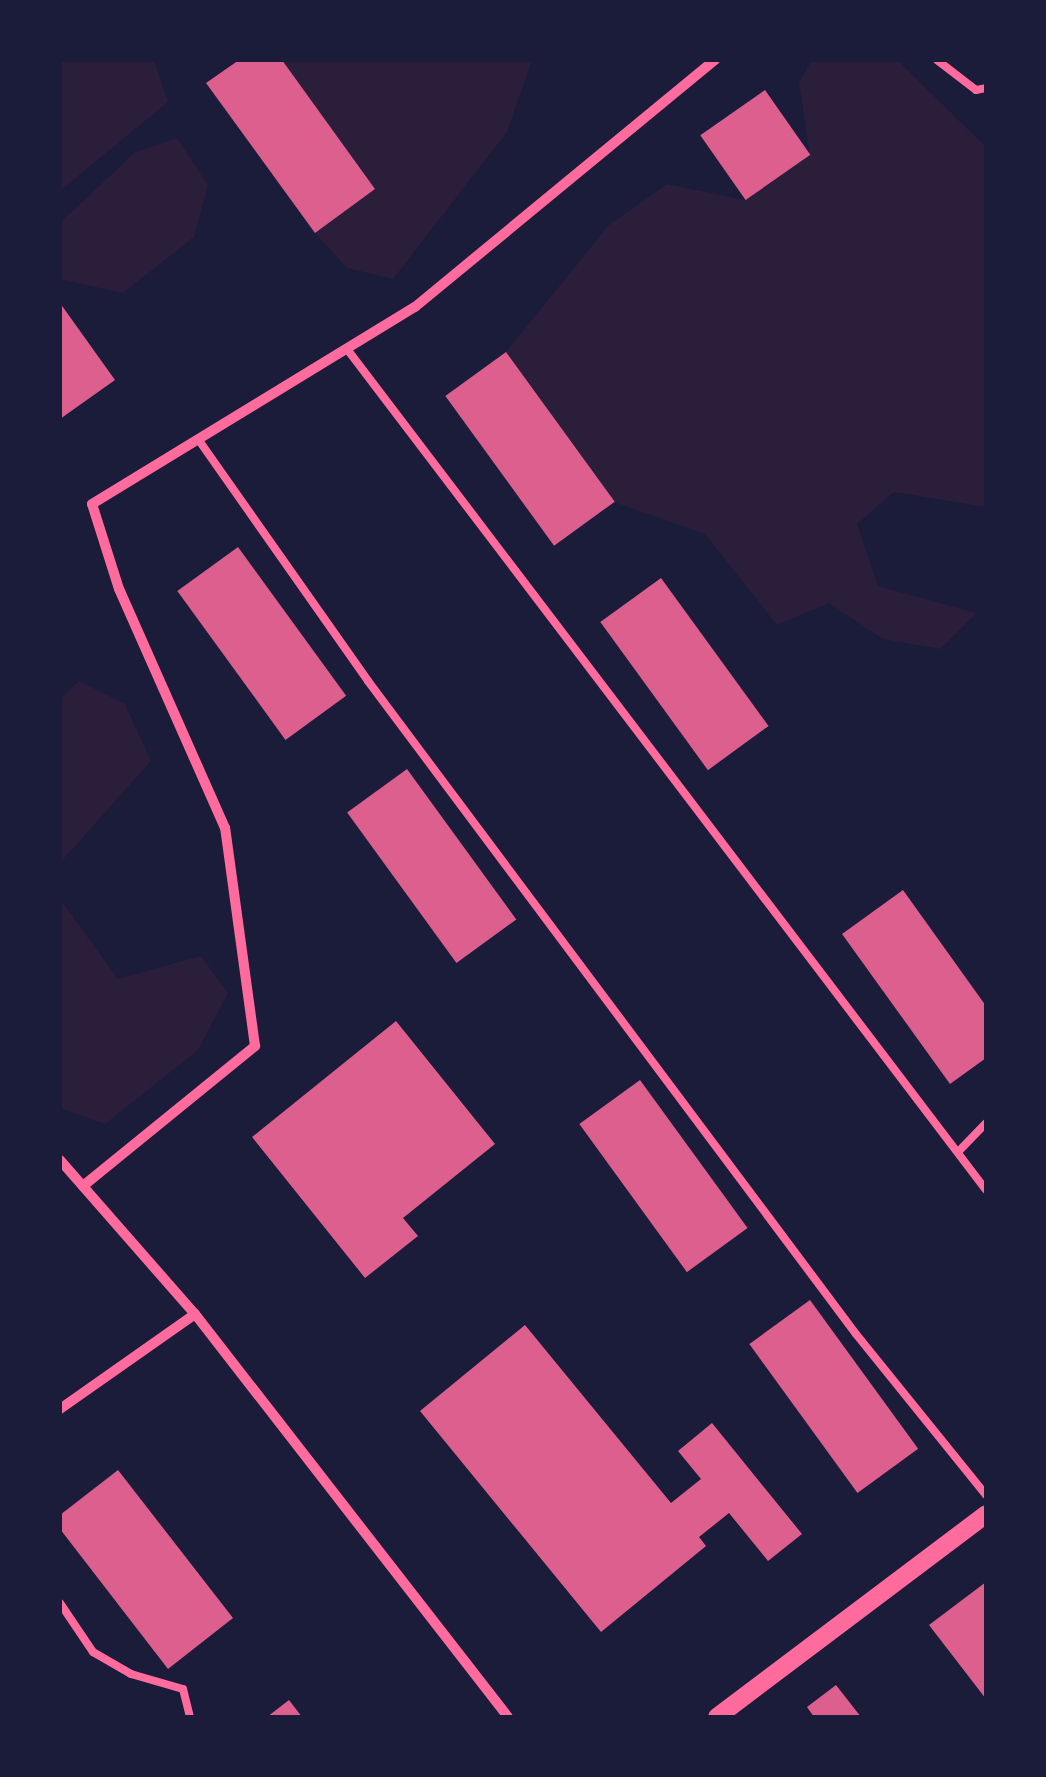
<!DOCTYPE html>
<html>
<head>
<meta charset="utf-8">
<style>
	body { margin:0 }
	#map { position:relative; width:1046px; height:1777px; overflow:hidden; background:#1b1b3a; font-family:Arial,sans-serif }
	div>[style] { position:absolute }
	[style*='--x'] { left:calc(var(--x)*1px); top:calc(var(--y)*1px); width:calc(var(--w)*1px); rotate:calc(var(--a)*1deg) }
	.green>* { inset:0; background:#2a1e3b }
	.building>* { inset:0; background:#dd5f8e; transform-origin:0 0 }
	.service>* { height:8px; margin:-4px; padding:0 4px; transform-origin:4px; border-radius:4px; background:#ff6b9d }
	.minor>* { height:10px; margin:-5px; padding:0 5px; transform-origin:5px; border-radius:5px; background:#ff6b9d }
	.tertiary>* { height:18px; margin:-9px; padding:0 9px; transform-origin:9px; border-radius:9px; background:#ff6b9d }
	span { translate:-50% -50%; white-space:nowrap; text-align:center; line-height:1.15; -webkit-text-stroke:10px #1b1b3a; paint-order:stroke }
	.frame { position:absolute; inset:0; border:62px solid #1b1b3a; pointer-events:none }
</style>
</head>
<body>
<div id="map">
	<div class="green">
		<i style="clip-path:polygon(60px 60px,154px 60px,168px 102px,60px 191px)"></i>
		<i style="clip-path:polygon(282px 60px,532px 60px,507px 132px,393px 279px,347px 268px,315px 233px,375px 189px)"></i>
		<i style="clip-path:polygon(812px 60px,897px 60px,986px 147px,986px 507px,894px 492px,857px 524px,878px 586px,976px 613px,940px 649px,883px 639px,829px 603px,777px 625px,705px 534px,614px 502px,506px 352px,609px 225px,667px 184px,745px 200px,810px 155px,799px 82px)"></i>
		<i style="clip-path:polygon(177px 138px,208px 185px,194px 237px,123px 293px,60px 279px,60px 223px,134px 153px)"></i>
		<i style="clip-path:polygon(79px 681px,125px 704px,151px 761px,60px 863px,60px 699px)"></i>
		<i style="clip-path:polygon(60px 899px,118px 979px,201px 956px,228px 993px,198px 1050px,105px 1124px,60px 1108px)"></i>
	</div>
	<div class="building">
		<i style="clip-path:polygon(239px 60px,282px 60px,375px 189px,315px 233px,206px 83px)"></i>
		<i style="left:765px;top:90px;width:79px;height:79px;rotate:55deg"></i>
		<i style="clip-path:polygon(60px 303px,115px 380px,60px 419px)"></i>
		<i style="left:506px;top:352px;width:185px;height:75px;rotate:54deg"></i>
		<i style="left:238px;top:547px;width:184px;height:75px;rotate:54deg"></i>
		<i style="left:661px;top:578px;width:183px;height:75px;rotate:54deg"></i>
		<i style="left:407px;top:769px;width:186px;height:74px;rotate:54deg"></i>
		<i style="clip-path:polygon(903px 890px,986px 1006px,986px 1058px,950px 1084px,842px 934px)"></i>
		<i style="clip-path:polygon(396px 1021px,495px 1144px,403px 1218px,418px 1236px,365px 1278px,252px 1137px)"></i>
		<i style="left:640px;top:1080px;width:183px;height:75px;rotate:54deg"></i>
		<i style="left:810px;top:1300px;width:184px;height:75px;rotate:54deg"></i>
		<i style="clip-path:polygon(525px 1325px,671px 1503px,701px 1479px,678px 1451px,712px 1423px,802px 1534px,768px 1561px,729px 1513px,699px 1537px,706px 1546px,601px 1632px,420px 1411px)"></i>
		<i style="clip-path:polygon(118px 1470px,233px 1618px,168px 1669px,60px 1529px,60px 1515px)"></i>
		<i style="clip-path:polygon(986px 1582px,986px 1699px,929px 1625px)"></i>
		<i style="clip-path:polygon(836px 1685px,861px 1717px,814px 1717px,807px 1707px)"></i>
		<i style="clip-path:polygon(289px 1700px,302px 1717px,267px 1717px)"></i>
	</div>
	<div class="service">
		<i style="--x:937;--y:60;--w:49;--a:37.6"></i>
		<i style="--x:976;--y:90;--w:10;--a:-11"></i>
		<i style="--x:347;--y:349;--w:1056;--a:52.77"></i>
		<i style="--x:198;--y:439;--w:296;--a:54.9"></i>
		<i style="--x:368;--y:681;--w:815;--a:53.23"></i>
		<i style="--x:856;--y:1334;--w:207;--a:51.1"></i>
		<i style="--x:958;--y:1152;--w:40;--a:-46"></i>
		<i style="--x:60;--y:1603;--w:59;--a:56"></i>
		<i style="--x:93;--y:1652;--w:44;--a:30.1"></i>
		<i style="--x:131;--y:1674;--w:54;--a:16.1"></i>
		<i style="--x:183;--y:1689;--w:29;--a:76"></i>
	</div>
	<div class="minor">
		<i style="--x:60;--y:1160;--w:205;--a:48.8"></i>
		<i style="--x:195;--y:1314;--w:510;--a:52.16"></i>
		<i style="--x:83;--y:1186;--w:222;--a:-39.1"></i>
		<i style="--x:255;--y:1046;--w:220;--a:-97.8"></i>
		<i style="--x:225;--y:828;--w:261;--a:-113.9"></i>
		<i style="--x:119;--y:589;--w:89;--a:-107.6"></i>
		<i style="--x:92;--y:504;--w:378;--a:-31.4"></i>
		<i style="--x:415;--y:307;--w:389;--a:-39.5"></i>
		<i style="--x:60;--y:1409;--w:165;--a:-35.1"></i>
	</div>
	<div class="tertiary">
		<i style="--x:717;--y:1717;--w:337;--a:-37"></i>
	</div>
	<div class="frame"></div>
</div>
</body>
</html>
